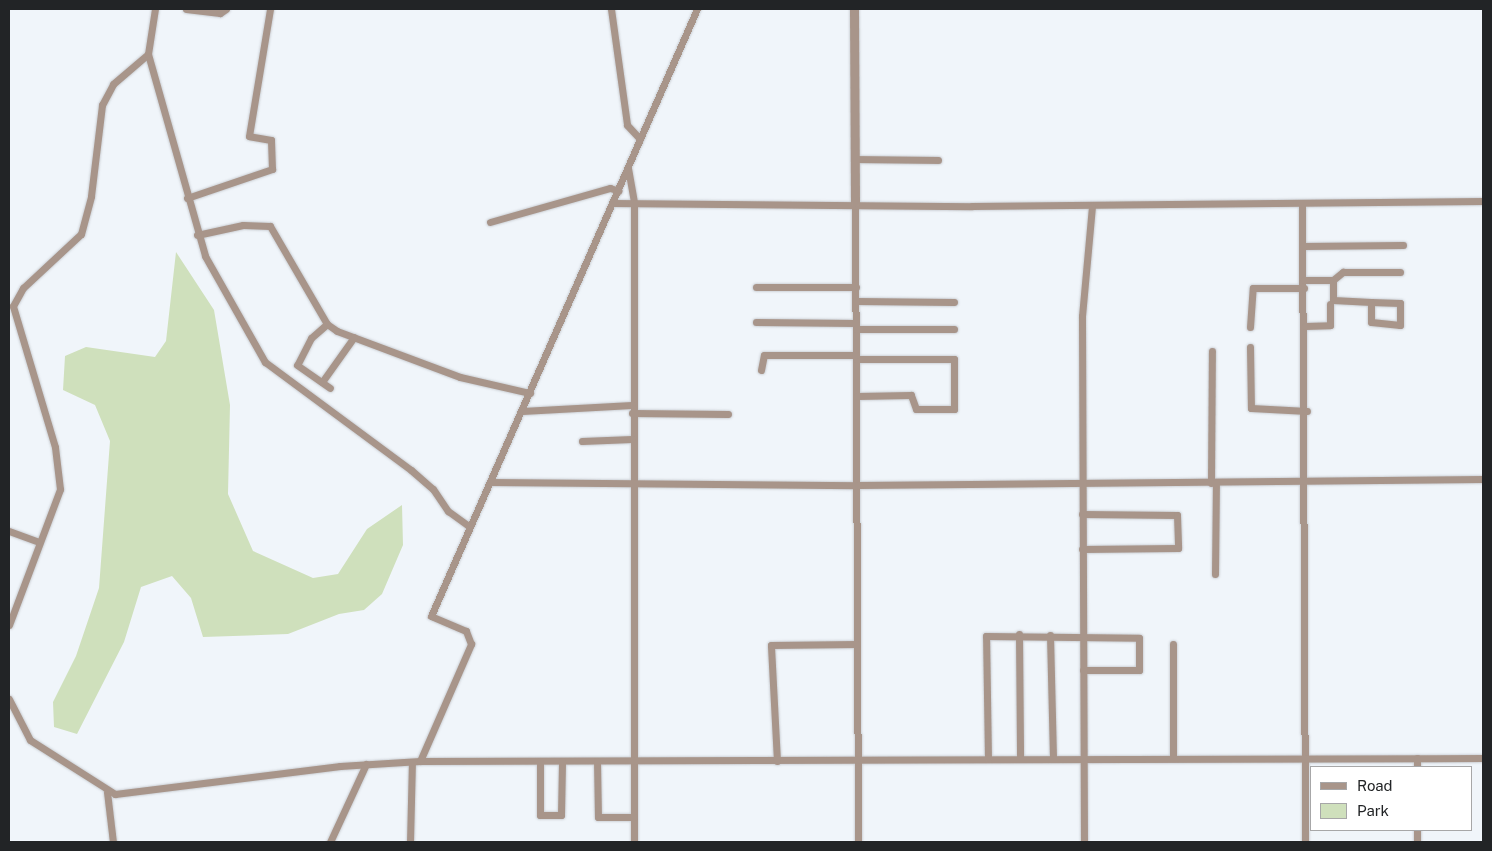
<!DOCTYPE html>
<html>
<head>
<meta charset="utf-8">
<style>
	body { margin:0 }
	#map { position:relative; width:1492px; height:851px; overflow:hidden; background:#f0f5fa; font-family:"Public Sans",sans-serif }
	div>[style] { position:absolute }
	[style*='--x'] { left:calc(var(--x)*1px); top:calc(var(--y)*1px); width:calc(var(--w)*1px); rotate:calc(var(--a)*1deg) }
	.green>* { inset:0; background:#cfe0bc }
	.roads { filter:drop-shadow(0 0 1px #cbcfd4) drop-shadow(0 0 1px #cbcfd4) }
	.minor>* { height:7px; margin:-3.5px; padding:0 3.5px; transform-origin:3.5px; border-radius:3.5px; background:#a8958a }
	.tertiary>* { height:9px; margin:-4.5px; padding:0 4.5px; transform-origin:4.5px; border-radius:4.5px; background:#a8958a }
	span { translate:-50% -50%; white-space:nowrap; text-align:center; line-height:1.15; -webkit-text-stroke:4px #fff; paint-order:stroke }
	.frame { position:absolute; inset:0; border:10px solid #222426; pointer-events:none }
	.legend { position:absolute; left:1310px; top:766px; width:162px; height:65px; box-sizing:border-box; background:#fff; border:1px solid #a7a7a8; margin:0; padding:6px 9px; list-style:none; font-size:15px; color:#222426 }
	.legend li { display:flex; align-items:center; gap:10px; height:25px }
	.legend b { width:25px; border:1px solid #a7a7a8 }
</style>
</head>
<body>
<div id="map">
	<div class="green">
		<i style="clip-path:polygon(176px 252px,214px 310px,230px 405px,228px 494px,253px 551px,313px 578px,338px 574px,367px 529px,402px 505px,403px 545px,382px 594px,364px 610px,339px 614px,288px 634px,203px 637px,191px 598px,172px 576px,141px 587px,124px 642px,77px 734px,54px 727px,53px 702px,76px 656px,99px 588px,110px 441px,95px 405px,63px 390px,65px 356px,86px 347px,155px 357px,166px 341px)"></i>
	</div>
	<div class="roads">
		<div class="minor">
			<i style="--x:186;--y:9;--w:34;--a:7"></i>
			<i style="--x:220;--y:13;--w:7;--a:-34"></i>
			<i style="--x:611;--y:9;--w:117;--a:82.1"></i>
			<i style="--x:627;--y:125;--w:19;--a:47"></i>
			<i style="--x:148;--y:54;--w:210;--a:74.2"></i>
			<i style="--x:205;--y:256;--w:122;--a:60.5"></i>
			<i style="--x:265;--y:362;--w:182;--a:36.5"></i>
			<i style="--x:411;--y:470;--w:29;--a:41"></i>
			<i style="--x:433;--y:489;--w:27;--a:56"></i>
			<i style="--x:448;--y:511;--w:26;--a:36"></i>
			<i style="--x:855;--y:159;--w:83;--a:0.7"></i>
			<i style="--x:628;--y:168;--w:36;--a:80"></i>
			<i style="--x:634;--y:203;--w:639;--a:90"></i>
			<i style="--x:187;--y:198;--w:90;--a:-18.8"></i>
			<i style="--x:272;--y:169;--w:29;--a:-92"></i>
			<i style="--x:271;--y:140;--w:22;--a:-170"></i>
			<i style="--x:249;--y:136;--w:129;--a:-80.6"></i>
			<i style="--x:855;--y:202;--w:640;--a:89.73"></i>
			<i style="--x:613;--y:203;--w:359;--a:0.5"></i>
			<i style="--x:972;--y:206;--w:511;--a:-0.56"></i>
			<i style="--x:1302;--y:203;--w:639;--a:89.73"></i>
			<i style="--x:490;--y:222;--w:125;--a:-15.8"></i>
			<i style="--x:610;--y:188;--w:9;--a:18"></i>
			<i style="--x:197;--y:235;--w:47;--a:-12.3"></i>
			<i style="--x:243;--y:225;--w:27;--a:2"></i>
			<i style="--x:270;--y:226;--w:113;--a:59.8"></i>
			<i style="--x:327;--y:324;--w:12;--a:35"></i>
			<i style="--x:337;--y:331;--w:131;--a:20.5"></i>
			<i style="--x:460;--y:377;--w:72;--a:12.9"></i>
			<i style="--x:1303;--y:246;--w:100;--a:-0.6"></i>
			<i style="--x:1304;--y:280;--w:29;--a:0"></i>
			<i style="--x:1333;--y:280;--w:13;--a:-39"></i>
			<i style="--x:1343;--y:272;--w:57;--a:0"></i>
			<i style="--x:1333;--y:280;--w:20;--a:90"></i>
			<i style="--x:1333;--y:300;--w:38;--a:3"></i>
			<i style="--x:1371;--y:302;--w:29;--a:2"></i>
			<i style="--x:1400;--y:303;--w:22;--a:90"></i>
			<i style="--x:1400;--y:325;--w:29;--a:-174"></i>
			<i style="--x:1371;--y:322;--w:20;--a:-90"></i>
			<i style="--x:756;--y:287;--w:100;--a:0"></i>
			<i style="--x:856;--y:301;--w:98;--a:0.6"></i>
			<i style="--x:756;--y:322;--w:100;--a:0.6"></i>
			<i style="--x:327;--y:324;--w:21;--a:139"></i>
			<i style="--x:311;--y:338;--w:30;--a:117"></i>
			<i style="--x:297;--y:365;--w:40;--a:34.9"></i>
			<i style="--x:1305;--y:326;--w:25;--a:-2"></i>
			<i style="--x:1330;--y:325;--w:21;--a:-90"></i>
			<i style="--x:1250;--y:327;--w:39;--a:-86"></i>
			<i style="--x:1253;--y:288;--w:51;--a:0"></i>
			<i style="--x:856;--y:329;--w:98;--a:0"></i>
			<i style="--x:1250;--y:347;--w:61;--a:89.1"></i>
			<i style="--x:1251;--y:408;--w:56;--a:3.1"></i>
			<i style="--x:856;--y:359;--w:98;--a:0"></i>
			<i style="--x:954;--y:359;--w:50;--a:90"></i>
			<i style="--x:954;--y:409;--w:38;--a:180"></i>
			<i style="--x:916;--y:409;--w:15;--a:-110"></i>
			<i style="--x:911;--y:395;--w:54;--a:178.9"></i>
			<i style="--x:761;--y:370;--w:15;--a:-79"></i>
			<i style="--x:764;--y:355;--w:92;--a:0"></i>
			<i style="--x:322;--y:382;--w:55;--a:-54.6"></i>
			<i style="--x:522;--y:411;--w:110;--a:-3.1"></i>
			<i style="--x:632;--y:413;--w:96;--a:0.6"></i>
			<i style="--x:582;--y:441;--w:50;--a:-2.3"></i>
			<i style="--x:490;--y:482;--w:368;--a:0.5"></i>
			<i style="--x:858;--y:485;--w:625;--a:-0.55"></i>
			<i style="--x:1211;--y:483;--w:132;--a:-89.6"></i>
			<i style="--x:1082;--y:514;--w:95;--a:0.6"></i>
			<i style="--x:1177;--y:515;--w:33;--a:88"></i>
			<i style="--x:1178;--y:548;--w:96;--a:179.4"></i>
			<i style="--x:9;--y:531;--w:32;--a:20"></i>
			<i style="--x:1215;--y:574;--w:91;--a:-89.4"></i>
			<i style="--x:9;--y:625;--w:145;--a:-69.4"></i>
			<i style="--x:60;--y:489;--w:42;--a:-96.8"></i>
			<i style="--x:55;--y:447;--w:147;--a:-106.6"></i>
			<i style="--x:13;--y:306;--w:21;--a:-61"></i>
			<i style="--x:23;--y:288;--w:79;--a:-43"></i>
			<i style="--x:81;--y:234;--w:39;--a:-75"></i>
			<i style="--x:91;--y:196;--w:92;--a:-83.1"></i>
			<i style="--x:102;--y:105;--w:24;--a:-62"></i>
			<i style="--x:113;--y:84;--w:46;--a:-40.6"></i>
			<i style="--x:148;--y:54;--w:46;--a:-81.2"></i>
			<i style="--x:1019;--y:634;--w:125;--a:89.5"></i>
			<i style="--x:1050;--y:635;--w:123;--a:88.6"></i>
			<i style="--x:1173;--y:644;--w:114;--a:90"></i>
			<i style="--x:9;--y:699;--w:46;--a:62.9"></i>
			<i style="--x:30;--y:740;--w:101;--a:32.4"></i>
			<i style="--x:115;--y:794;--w:227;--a:-7.1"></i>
			<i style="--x:340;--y:766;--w:80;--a:-3.6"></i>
			<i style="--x:420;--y:761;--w:1063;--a:-0.16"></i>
			<i style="--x:1417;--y:758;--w:9;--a:90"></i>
			<i style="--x:988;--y:759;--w:123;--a:-90.9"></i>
			<i style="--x:986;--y:636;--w:153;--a:0.7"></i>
			<i style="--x:1139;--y:638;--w:32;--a:90"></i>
			<i style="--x:1139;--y:670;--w:56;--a:180"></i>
			<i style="--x:420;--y:761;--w:128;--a:-66.4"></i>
			<i style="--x:471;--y:644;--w:14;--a:-111"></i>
			<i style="--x:466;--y:631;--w:38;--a:-157"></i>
			<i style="--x:431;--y:616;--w:663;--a:-66.34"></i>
			<i style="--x:540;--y:761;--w:54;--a:90"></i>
			<i style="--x:540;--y:815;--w:21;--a:0"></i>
			<i style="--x:561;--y:815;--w:54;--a:-88.9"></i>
			<i style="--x:597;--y:761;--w:56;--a:89"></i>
			<i style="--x:598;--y:817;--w:36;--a:0"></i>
			<i style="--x:777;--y:761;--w:116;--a:-93"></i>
			<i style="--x:771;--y:645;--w:86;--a:-0.7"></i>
			<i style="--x:107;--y:792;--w:50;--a:83.2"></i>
			<i style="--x:1417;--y:830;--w:12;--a:90"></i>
			<i style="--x:330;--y:842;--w:86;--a:-65.2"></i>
			<i style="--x:410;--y:842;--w:80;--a:-88.6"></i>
			<i style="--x:1084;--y:842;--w:526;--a:-90.22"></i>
			<i style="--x:1082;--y:316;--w:110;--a:-84.8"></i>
		</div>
		<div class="tertiary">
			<i style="--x:854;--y:9;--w:193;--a:89.7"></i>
		</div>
	</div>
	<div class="frame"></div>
	<ul class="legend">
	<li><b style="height:6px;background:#a8958a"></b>Road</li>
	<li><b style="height:14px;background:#cfe0bc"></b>Park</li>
	</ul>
</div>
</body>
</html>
